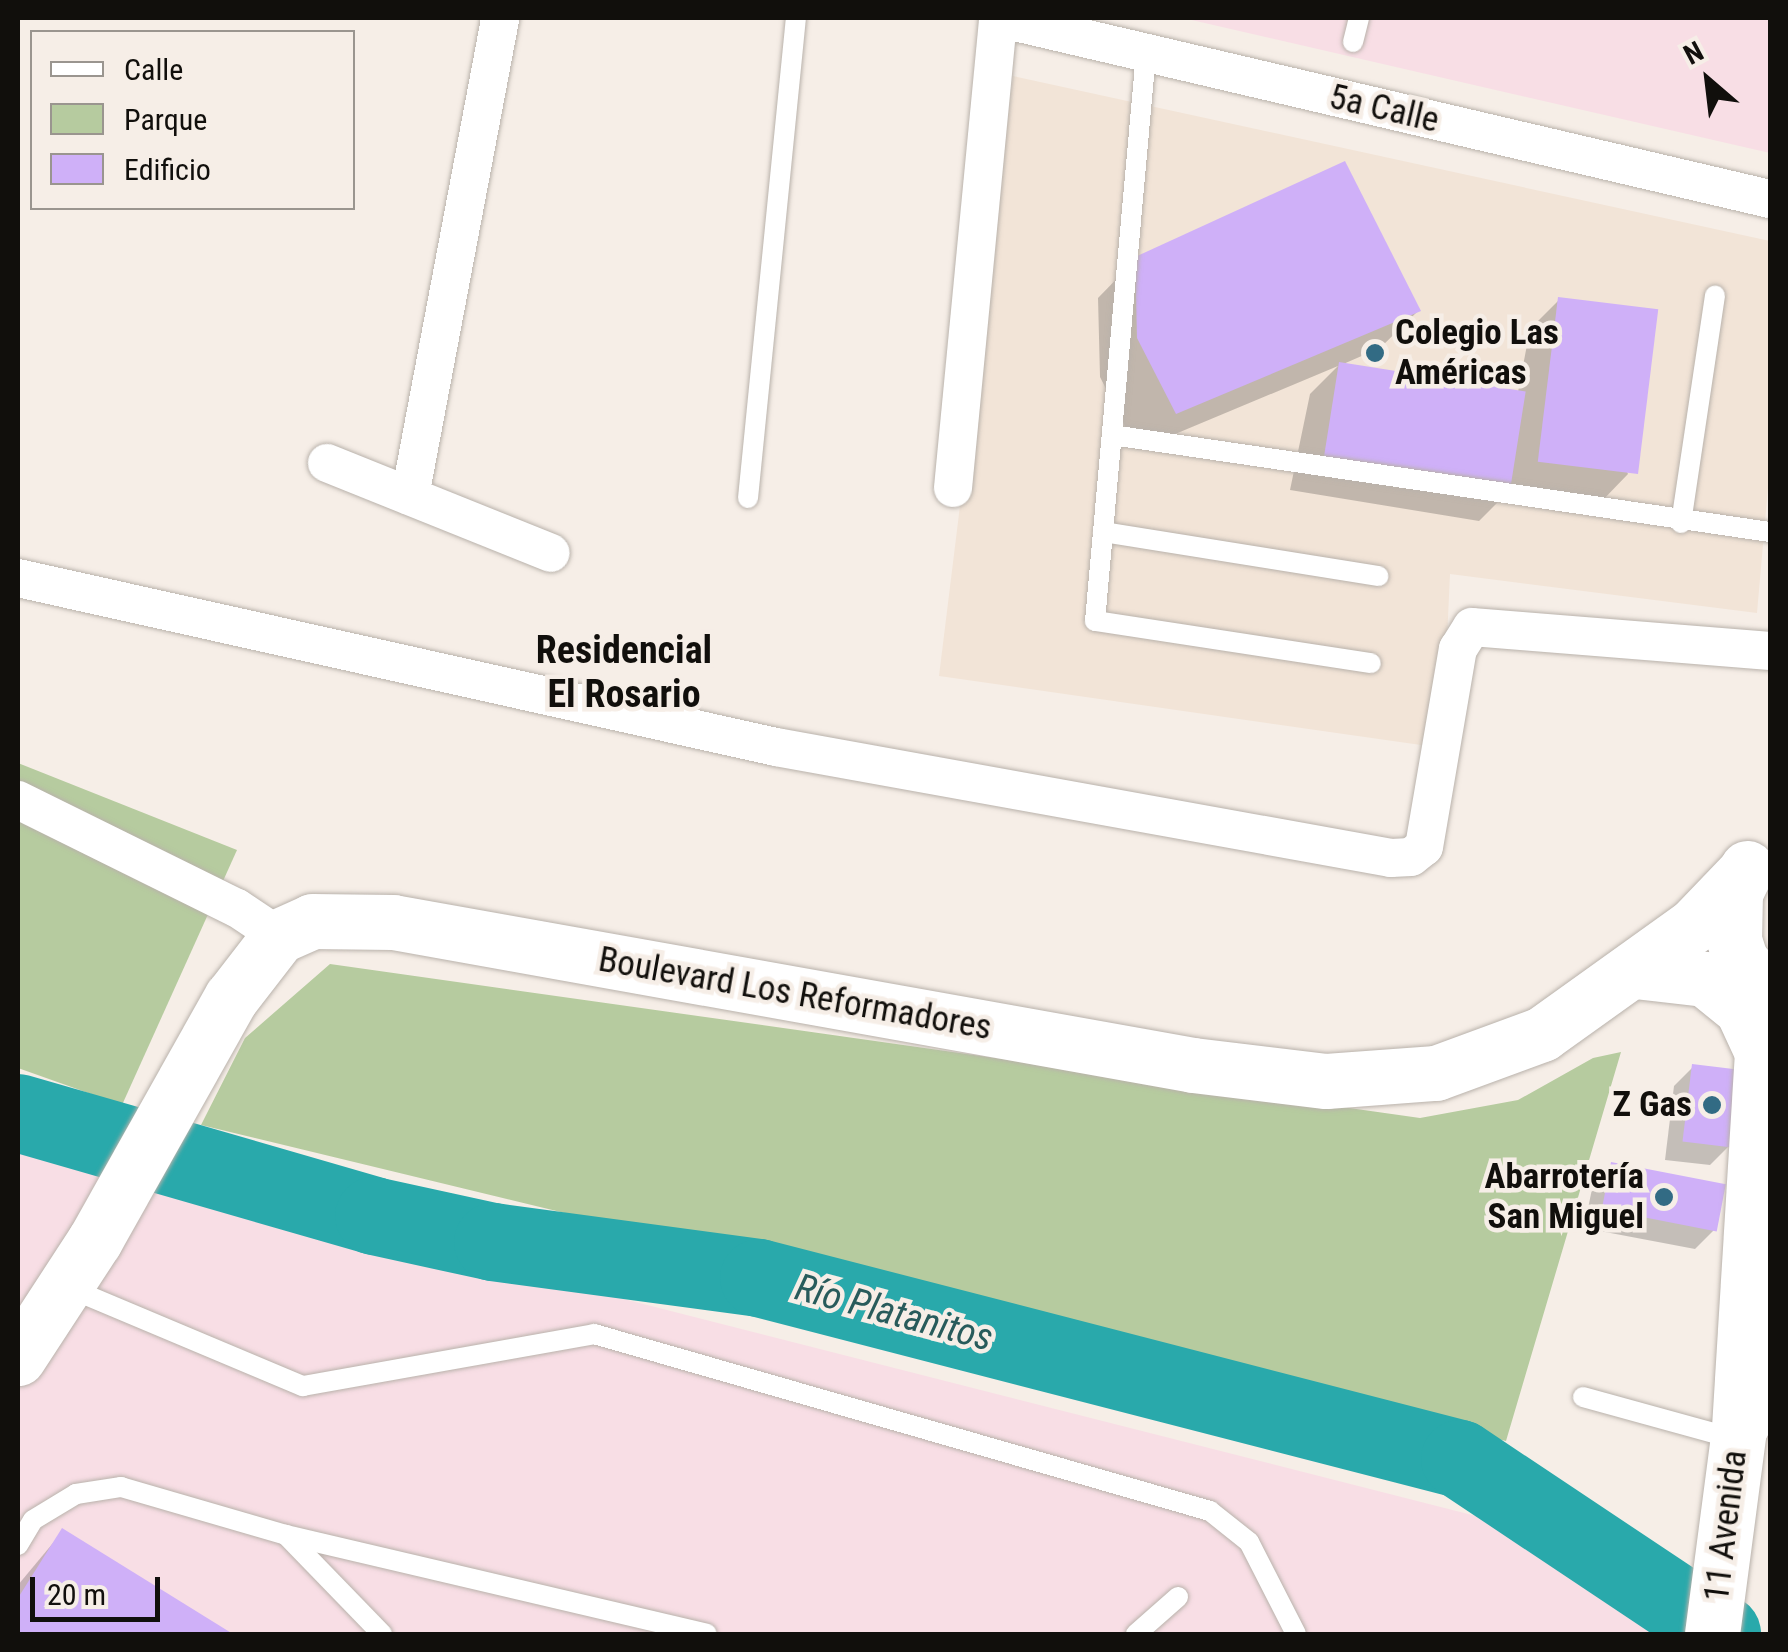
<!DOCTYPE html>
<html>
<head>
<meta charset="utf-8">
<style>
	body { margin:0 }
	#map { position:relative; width:1788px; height:1652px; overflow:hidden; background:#f6eee7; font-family:"Roboto Condensed",sans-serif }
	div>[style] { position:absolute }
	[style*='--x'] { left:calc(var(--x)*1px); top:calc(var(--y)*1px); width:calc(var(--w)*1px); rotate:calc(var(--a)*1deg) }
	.built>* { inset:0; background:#f2e4d7 }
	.industrial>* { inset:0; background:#f8dee5 }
	.green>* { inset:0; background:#b6cb9f }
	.shadow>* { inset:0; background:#0003 }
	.river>* { height:78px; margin:-39px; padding:0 39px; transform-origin:39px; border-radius:39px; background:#29a9ab }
	.building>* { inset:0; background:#cfb0f8; transform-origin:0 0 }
	.roads { filter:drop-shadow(0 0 2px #b9b2ab) drop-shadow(0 0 2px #b9b2ab) }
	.service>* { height:20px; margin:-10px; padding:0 10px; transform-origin:10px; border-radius:10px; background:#fff }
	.minor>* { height:38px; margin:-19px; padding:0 19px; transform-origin:19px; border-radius:19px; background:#fff }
	.secondary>* { height:55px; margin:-27.5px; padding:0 27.5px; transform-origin:27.5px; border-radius:27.5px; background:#fff }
	.dots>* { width:28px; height:28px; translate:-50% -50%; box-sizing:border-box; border:5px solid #f6eee7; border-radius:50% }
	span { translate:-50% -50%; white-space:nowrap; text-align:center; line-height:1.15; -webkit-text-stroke:9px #f6eee7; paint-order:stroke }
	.street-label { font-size:35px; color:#110f0c }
	.poi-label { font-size:35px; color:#110f0c; font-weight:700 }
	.left { translate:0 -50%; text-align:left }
	.right { translate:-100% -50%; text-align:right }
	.neighbourhood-label { font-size:38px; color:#110f0c; font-weight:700 }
	.water-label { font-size:38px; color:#285b5b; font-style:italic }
	.frame { position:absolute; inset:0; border:20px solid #110f0c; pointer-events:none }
	.legend { position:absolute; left:30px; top:30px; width:325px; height:180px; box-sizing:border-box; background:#f6eee7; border:2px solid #9a958f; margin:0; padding:12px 18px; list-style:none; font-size:30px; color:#110f0c }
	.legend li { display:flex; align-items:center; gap:20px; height:50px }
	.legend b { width:50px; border:2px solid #9a958f }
	.north { position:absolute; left:1658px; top:30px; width:100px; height:100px; -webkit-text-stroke:8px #f6eee7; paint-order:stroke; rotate:332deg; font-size:28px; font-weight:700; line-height:40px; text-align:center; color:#110f0c }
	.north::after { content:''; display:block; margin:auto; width:35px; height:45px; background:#110f0c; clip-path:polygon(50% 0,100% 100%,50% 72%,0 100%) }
	.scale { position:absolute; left:30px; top:1577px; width:130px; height:45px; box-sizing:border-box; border:5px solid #110f0c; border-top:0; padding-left:12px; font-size:30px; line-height:35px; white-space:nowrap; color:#110f0c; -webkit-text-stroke:8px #f6eee7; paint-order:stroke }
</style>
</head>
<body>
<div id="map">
	<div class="built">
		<i style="clip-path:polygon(1013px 76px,1770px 241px,1770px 465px,1757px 613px,1450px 574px,1442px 748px,939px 676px)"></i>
	</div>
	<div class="industrial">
		<i style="clip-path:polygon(1183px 18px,1770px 18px,1770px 153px)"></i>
		<i style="clip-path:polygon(18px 1135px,172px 1184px,1476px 1516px,1485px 1497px,1681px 1634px,18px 1634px)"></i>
	</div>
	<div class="green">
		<i style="clip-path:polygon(18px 763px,237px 850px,122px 1105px,18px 1068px)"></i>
		<i style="clip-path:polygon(330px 964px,1420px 1118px,1518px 1100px,1593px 1058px,1621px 1052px,1506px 1441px,201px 1125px,245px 1038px)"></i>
	</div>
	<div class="shadow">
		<i style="clip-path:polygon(1136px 259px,1418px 311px,1380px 348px,1341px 365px,1518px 392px,1530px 329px,1559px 300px,1628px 474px,1599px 504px,1508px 492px,1479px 521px,1290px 490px,1310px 394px,1338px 366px,1137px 450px,1100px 377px,1098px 298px)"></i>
		<i style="clip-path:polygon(1693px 1067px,1730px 1145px,1710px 1165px,1665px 1160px,1674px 1086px)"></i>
		<i style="clip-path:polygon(1612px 1164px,1714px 1230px,1695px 1249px,1584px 1228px,1593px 1184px)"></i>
		<i style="clip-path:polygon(63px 1531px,228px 1634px,18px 1634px,18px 1585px)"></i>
	</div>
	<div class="river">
		<i style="--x:18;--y:1113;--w:371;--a:16.1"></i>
		<i style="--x:374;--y:1216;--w:122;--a:12.3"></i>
		<i style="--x:493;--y:1242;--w:268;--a:7.7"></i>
		<i style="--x:759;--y:1278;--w:724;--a:14.48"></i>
		<i style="--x:1460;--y:1459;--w:315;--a:33.7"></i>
	</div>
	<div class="building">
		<i style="clip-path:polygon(1345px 161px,1421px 311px,1176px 414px,1137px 338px,1135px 257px)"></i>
		<i style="left:1558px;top:297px;width:101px;height:166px;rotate:7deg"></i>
		<i style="left:1339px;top:362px;width:189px;height:101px;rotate:9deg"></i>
		<i style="left:1692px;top:1064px;width:50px;height:78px;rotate:7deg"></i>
		<i style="left:1611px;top:1162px;width:117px;height:48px;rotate:11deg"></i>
		<i style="clip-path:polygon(62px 1528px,233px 1634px,18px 1634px,18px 1598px)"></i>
	</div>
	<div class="roads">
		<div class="service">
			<i style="--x:1353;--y:42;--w:25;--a:-76"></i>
			<i style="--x:1146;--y:54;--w:569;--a:95.14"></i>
			<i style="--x:1095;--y:621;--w:279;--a:8.7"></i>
			<i style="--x:1112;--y:435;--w:665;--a:8.39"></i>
			<i style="--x:748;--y:498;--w:482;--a:-84.3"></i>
			<i style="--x:1681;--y:523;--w:230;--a:-81.5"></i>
			<i style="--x:1103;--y:532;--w:279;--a:9.1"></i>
			<i style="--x:67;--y:1287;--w:256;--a:22.8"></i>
			<i style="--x:303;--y:1386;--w:296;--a:-10.1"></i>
			<i style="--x:594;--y:1334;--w:641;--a:16.03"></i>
			<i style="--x:1210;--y:1511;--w:50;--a:38.5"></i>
			<i style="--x:1249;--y:1542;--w:103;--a:62.9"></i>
			<i style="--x:1583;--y:1397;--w:158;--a:15.4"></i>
			<i style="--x:286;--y:1535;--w:138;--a:45.9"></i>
			<i style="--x:18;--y:1545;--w:29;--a:-59"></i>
			<i style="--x:33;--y:1520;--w:50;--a:-31.2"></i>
			<i style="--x:76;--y:1494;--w:46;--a:-8.8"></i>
			<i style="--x:121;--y:1487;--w:172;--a:16.2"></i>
			<i style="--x:286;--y:1535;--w:432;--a:13.2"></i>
			<i style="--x:1136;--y:1634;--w:56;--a:-41.4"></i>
		</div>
		<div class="minor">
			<i style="--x:998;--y:18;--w:793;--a:13.2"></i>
			<i style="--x:327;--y:463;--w:241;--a:21.9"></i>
			<i style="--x:953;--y:488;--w:472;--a:-84.5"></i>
			<i style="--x:410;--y:496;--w:486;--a:-79.3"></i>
			<i style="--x:18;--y:578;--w:777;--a:12.57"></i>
			<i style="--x:776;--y:747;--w:625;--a:10.23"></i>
			<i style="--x:1391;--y:858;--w:20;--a:-3"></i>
			<i style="--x:1411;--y:857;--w:16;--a:-38"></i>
			<i style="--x:1424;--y:847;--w:201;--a:-80.3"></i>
			<i style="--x:1458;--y:649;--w:26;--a:-58"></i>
			<i style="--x:1472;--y:627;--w:299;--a:4.6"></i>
			<i style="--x:18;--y:800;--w:244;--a:26.3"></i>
			<i style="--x:237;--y:908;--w:50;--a:33.7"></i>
		</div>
		<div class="secondary">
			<i style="--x:1747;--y:868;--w:28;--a:116"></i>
			<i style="--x:1735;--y:893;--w:47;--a:91.2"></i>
			<i style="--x:1734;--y:940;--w:22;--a:72"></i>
			<i style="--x:1741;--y:961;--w:44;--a:48.7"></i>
			<i style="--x:1635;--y:971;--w:70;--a:6.5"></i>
			<i style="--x:1705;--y:979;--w:48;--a:39"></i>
			<i style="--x:1742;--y:1009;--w:47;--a:65.1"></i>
			<i style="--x:1762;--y:1052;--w:378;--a:93.5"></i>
			<i style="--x:18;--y:1358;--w:141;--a:-56.9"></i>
			<i style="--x:95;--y:1240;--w:278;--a:-60.7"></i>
			<i style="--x:231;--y:998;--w:78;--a:-52.3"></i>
			<i style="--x:279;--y:936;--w:36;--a:-24"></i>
			<i style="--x:312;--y:921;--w:81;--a:0.7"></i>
			<i style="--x:393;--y:922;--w:813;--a:10.13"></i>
			<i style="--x:1193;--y:1065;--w:134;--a:6.9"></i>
			<i style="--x:1326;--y:1081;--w:110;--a:-4.2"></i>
			<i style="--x:1436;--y:1073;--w:113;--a:-20.2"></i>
			<i style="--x:1542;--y:1034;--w:187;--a:-35.6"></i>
			<i style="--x:1694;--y:925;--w:74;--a:-46.1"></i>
			<i style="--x:1712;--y:1634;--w:207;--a:-82.5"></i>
			<i style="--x:1739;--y:1429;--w:34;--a:-60"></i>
		</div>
	</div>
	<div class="dots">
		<i style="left:1375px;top:353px;background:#326b84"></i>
		<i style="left:1712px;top:1105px;background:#326b84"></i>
		<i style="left:1664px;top:1197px;background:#326b84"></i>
	</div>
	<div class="street-label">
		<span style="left:1384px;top:109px;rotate:13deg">5a Calle</span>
		<span style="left:795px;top:994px;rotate:10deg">Boulevard Los Reformadores</span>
		<span style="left:1726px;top:1526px;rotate:-83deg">11 Avenida</span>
	</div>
	<div class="poi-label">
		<span class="left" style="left:1395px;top:353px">Colegio Las<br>Américas</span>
		<span class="right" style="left:1692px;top:1105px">Z Gas</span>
		<span class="right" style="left:1644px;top:1197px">Abarrotería<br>San Miguel</span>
	</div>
	<div class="neighbourhood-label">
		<span style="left:624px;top:673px">Residencial<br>El Rosario</span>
	</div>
	<div class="water-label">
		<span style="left:894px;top:1313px;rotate:15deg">Río Platanitos</span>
	</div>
	<div class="frame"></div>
	<ul class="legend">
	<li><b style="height:12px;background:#fff"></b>Calle</li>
	<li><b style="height:28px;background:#b6cb9f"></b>Parque</li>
	<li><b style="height:28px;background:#cfb0f8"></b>Edificio</li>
	</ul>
	<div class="north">N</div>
	<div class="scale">20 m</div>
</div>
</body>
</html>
